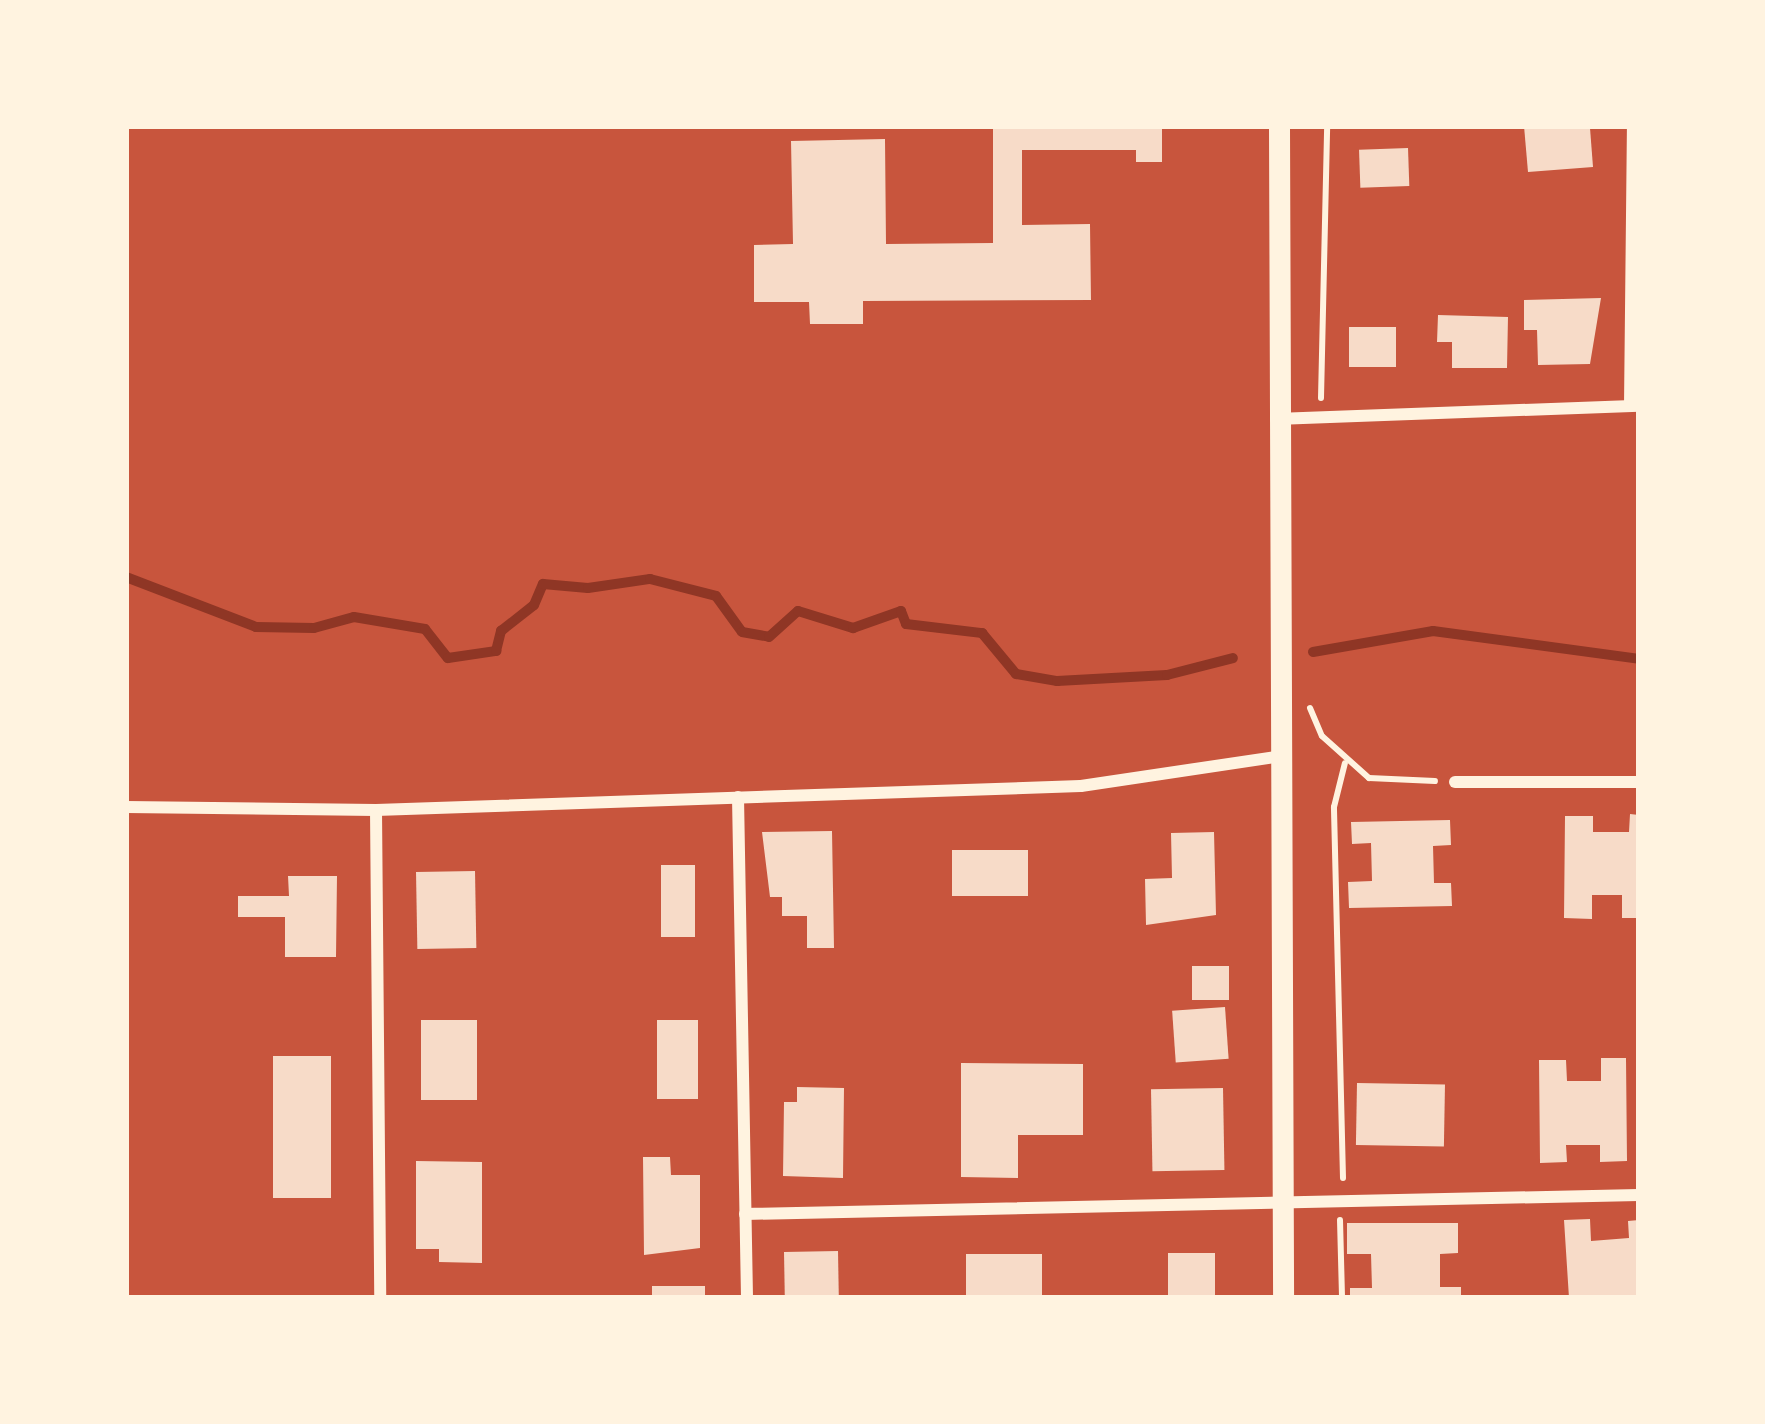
<!DOCTYPE html>
<html>
<head>
<meta charset="utf-8">
<style>
	body { margin:0 }
	#map { position:relative; width:1765px; height:1424px; overflow:hidden; background:#c8553d; font-family:"Open Sans",sans-serif }
	div>[style] { position:absolute }
	[style*='--x'] { left:calc(var(--x)*1px); top:calc(var(--y)*1px); width:calc(var(--w)*1px); rotate:calc(var(--a)*1deg) }
	.stream>* { height:10px; margin:-5px; padding:0 5px; transform-origin:5px; border-radius:5px; background:#8f3625 }
	.building>* { inset:0; background:#f7dbc8; transform-origin:0 0 }
	.path>* { height:6px; margin:-3px; padding:0 3px; transform-origin:3px; border-radius:3px; background:#fff3e0 }
	.minor>* { height:12px; margin:-6px; padding:0 6px; transform-origin:6px; border-radius:6px; background:#fff3e0 }
	.tertiary>* { height:21px; margin:-10.5px; padding:0 10.5px; transform-origin:10.5px; border-radius:10.5px; background:#fff3e0 }
	span { translate:-50% -50%; white-space:nowrap; text-align:center; line-height:1.15; -webkit-text-stroke:12px #fff3e0; paint-order:stroke }
	.frame { position:absolute; inset:0; border:129px solid #fff3e0; pointer-events:none }
</style>
</head>
<body>
<div id="map">
	<div class="stream">
		<i style="--x:126;--y:577;--w:139;--a:21"></i>
		<i style="--x:256;--y:627;--w:58;--a:1"></i>
		<i style="--x:314;--y:628;--w:41;--a:-15.4"></i>
		<i style="--x:354;--y:617;--w:72;--a:9.6"></i>
		<i style="--x:425;--y:629;--w:37;--a:52"></i>
		<i style="--x:448;--y:658;--w:49;--a:-8.3"></i>
		<i style="--x:496;--y:651;--w:21;--a:-76"></i>
		<i style="--x:501;--y:631;--w:42;--a:-38.2"></i>
		<i style="--x:534;--y:605;--w:23;--a:-67"></i>
		<i style="--x:543;--y:584;--w:45;--a:5.1"></i>
		<i style="--x:588;--y:588;--w:63;--a:-8.3"></i>
		<i style="--x:650;--y:579;--w:68;--a:14.4"></i>
		<i style="--x:716;--y:596;--w:44;--a:54.2"></i>
		<i style="--x:742;--y:632;--w:27;--a:10"></i>
		<i style="--x:769;--y:637;--w:39;--a:-42"></i>
		<i style="--x:798;--y:611;--w:58;--a:17.2"></i>
		<i style="--x:853;--y:628;--w:51;--a:-19.5"></i>
		<i style="--x:901;--y:611;--w:14;--a:69"></i>
		<i style="--x:906;--y:624;--w:77;--a:6.8"></i>
		<i style="--x:982;--y:633;--w:53;--a:50.3"></i>
		<i style="--x:1016;--y:674;--w:42;--a:9.7"></i>
		<i style="--x:1057;--y:681;--w:110;--a:-3.1"></i>
		<i style="--x:1167;--y:675;--w:68;--a:-14.4"></i>
		<i style="--x:1313;--y:652;--w:122;--a:-9.9"></i>
		<i style="--x:1433;--y:631;--w:208;--a:7.7"></i>
	</div>
	<div class="building">
		<i style="clip-path:polygon(993px 126px,1162px 126px,1162px 162px,1136px 162px,1136px 150px,1022px 150px,1022px 225px,1090px 224px,1091px 300px,863px 301px,863px 324px,810px 324px,809px 302px,754px 302px,754px 245px,793px 244px,791px 141px,885px 139px,886px 244px,993px 243px)"></i>
		<i style="clip-path:polygon(1524px 126px,1590px 128px,1593px 167px,1528px 172px)"></i>
		<i style="left:1408px;top:148px;width:38px;height:49px;rotate:88deg"></i>
		<i style="clip-path:polygon(1601px 298px,1590px 364px,1538px 365px,1537px 330px,1524px 330px,1524px 300px)"></i>
		<i style="clip-path:polygon(1438px 315px,1508px 317px,1507px 368px,1452px 368px,1452px 342px,1437px 342px)"></i>
		<i style="left:1349px;top:327px;width:47px;height:40px"></i>
		<i style="clip-path:polygon(1630px 814px,1639px 815px,1639px 918px,1622px 918px,1622px 895px,1592px 895px,1592px 919px,1564px 918px,1565px 816px,1593px 816px,1593px 832px,1629px 832px)"></i>
		<i style="clip-path:polygon(1450px 820px,1451px 845px,1433px 846px,1434px 883px,1451px 883px,1452px 906px,1349px 908px,1348px 882px,1372px 881px,1371px 843px,1352px 844px,1351px 822px)"></i>
		<i style="clip-path:polygon(832px 831px,834px 948px,807px 948px,807px 916px,782px 916px,782px 897px,770px 897px,762px 832px)"></i>
		<i style="clip-path:polygon(1214px 832px,1216px 915px,1146px 925px,1145px 879px,1172px 878px,1171px 833px)"></i>
		<i style="left:952px;top:850px;width:76px;height:46px"></i>
		<i style="left:661px;top:865px;width:34px;height:72px"></i>
		<i style="left:475px;top:871px;width:77px;height:59px;rotate:89deg"></i>
		<i style="clip-path:polygon(288px 876px,337px 876px,336px 957px,285px 957px,285px 917px,238px 917px,238px 896px,289px 896px)"></i>
		<i style="left:1192px;top:966px;width:37px;height:34px"></i>
		<i style="left:1225px;top:1007px;width:52px;height:53px;rotate:86deg"></i>
		<i style="left:421px;top:1020px;width:56px;height:80px"></i>
		<i style="left:657px;top:1020px;width:41px;height:79px"></i>
		<i style="left:273px;top:1056px;width:58px;height:142px"></i>
		<i style="clip-path:polygon(1601px 1058px,1626px 1058px,1627px 1161px,1600px 1162px,1600px 1145px,1566px 1145px,1567px 1162px,1540px 1163px,1539px 1060px,1566px 1060px,1567px 1081px,1601px 1081px)"></i>
		<i style="clip-path:polygon(961px 1063px,1083px 1064px,1083px 1135px,1018px 1135px,1018px 1178px,961px 1177px)"></i>
		<i style="left:1357px;top:1083px;width:88px;height:62px;rotate:1deg"></i>
		<i style="clip-path:polygon(797px 1087px,844px 1088px,843px 1178px,783px 1176px,784px 1102px,797px 1102px)"></i>
		<i style="left:1223px;top:1088px;width:82px;height:72px;rotate:89deg"></i>
		<i style="clip-path:polygon(643px 1157px,670px 1157px,671px 1175px,700px 1175px,700px 1248px,644px 1255px)"></i>
		<i style="clip-path:polygon(416px 1161px,482px 1162px,482px 1263px,439px 1262px,439px 1249px,416px 1249px)"></i>
		<i style="clip-path:polygon(1590px 1219px,1591px 1241px,1629px 1238px,1628px 1221px,1639px 1220px,1639px 1298px,1569px 1298px,1564px 1220px)"></i>
		<i style="clip-path:polygon(1347px 1223px,1458px 1223px,1458px 1253px,1440px 1254px,1440px 1287px,1461px 1287px,1461px 1298px,1350px 1298px,1350px 1288px,1372px 1288px,1371px 1254px,1347px 1254px)"></i>
		<i style="left:838px;top:1251px;width:47px;height:54px;rotate:89deg"></i>
		<i style="left:1168px;top:1253px;width:47px;height:45px"></i>
		<i style="left:966px;top:1254px;width:76px;height:42px"></i>
		<i style="left:652px;top:1286px;width:53px;height:12px"></i>
	</div>
	<div class="path">
		<i style="--x:1321;--y:398;--w:272;--a:-88.7"></i>
		<i style="--x:1310;--y:708;--w:30;--a:67"></i>
		<i style="--x:1322;--y:736;--w:63;--a:41.8"></i>
		<i style="--x:1369;--y:778;--w:66;--a:2.6"></i>
		<i style="--x:1343;--y:1178;--w:371;--a:-91.4"></i>
		<i style="--x:1334;--y:807;--w:45;--a:-76"></i>
		<i style="--x:1340;--y:1220;--w:78;--a:88.5"></i>
	</div>
	<div class="minor">
		<i style="--x:1630;--y:406;--w:280;--a:-89.4"></i>
		<i style="--x:1276;--y:419;--w:363;--a:-2.1"></i>
		<i style="--x:1455;--y:782;--w:184;--a:0"></i>
		<i style="--x:738;--y:797;--w:501;--a:88.97"></i>
		<i style="--x:126;--y:807;--w:250;--a:0.7"></i>
		<i style="--x:376;--y:810;--w:705;--a:-1.95"></i>
		<i style="--x:1081;--y:786;--w:203;--a:-8.5"></i>
		<i style="--x:376;--y:810;--w:488;--a:89.5"></i>
		<i style="--x:745;--y:1214;--w:894;--a:-1.22"></i>
	</div>
	<div class="tertiary">
		<i style="--x:1279;--y:126;--w:1172;--a:89.8"></i>
	</div>
	<div class="frame"></div>
</div>
</body>
</html>
